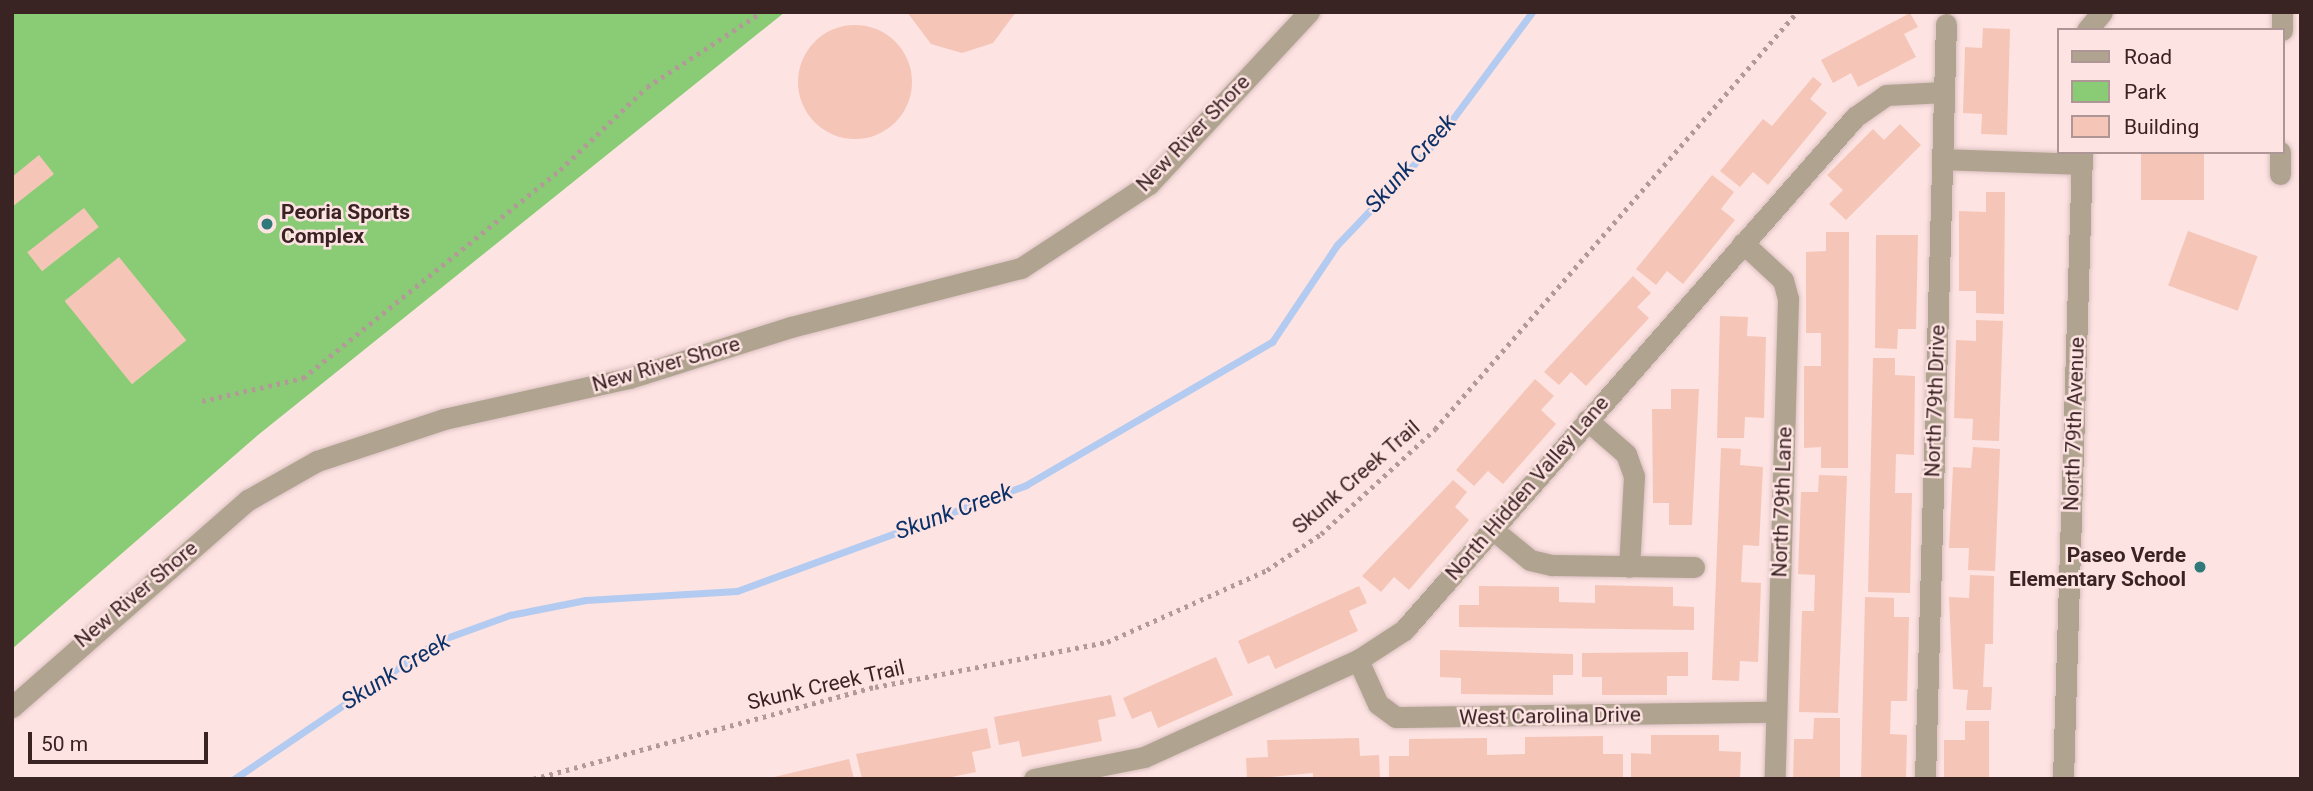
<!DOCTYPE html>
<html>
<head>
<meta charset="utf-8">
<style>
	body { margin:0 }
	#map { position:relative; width:2313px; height:791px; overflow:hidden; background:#fde3e2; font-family:Roboto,sans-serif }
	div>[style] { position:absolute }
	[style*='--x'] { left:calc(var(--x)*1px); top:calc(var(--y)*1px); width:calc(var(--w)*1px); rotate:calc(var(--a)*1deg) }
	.green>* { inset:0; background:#8acb76 }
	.stream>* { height:7px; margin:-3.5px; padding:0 3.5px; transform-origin:3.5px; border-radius:3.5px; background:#b3cbf0 }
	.building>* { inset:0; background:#f5c6b7; transform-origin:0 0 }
	.round { border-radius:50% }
	.path>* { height:4.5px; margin-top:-2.25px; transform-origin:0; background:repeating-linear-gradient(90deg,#b39a99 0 3.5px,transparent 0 8.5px) }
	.roads { filter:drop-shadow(0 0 2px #dac0c0) drop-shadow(0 0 2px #dac0c0) }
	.minor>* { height:21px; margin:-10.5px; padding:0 10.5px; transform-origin:10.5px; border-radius:10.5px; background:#b0a38f }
	.dots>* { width:19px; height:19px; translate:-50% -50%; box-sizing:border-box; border:4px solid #fde3e2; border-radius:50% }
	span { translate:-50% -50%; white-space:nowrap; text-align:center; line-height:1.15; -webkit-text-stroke:5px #fde3e2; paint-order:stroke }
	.street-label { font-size:21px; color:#3a2323 }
	.poi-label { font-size:21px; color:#3a2323; font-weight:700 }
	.left { translate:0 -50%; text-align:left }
	.right { translate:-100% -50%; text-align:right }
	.water-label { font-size:23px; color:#0b3168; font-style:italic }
	.frame { position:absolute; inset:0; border:14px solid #3a2323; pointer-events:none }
	.legend { position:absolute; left:2057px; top:28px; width:228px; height:126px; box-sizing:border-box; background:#fde3e2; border:2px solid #af9696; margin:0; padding:9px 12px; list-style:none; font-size:21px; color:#3a2323 }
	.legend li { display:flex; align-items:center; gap:14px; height:35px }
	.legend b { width:35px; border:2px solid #af9696 }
	.scale { position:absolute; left:28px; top:732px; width:180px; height:32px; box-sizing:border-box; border:4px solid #3a2323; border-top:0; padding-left:9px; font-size:21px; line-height:24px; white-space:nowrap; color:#3a2323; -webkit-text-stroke:5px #fde3e2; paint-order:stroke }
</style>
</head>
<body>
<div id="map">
	<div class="green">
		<i style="clip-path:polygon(12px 12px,785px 12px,258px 435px,12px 649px)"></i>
	</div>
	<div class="stream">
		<i style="--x:234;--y:779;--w:246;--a:-34.1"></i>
		<i style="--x:438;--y:641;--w:77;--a:-19.9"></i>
		<i style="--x:510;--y:615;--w:77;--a:-11.2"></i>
		<i style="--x:586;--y:600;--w:151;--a:-3.4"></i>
		<i style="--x:737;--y:591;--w:308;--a:-20.1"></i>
		<i style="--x:1026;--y:485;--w:285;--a:-30.2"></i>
		<i style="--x:1272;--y:342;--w:117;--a:-56.2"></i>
		<i style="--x:1337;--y:245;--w:145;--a:-46.4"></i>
		<i style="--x:1437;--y:140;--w:159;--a:-53.4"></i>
	</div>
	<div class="building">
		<i style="clip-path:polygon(907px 12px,1016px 12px,993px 43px,962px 53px,931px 44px)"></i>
		<i style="clip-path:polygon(1910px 13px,1918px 27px,1904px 34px,1916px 57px,1858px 87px,1851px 73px,1833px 83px,1821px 60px)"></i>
		<i class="round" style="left:798px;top:25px;width:114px;height:114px"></i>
		<i style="clip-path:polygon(1983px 28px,2010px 29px,2007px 135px,1981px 134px,1982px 114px,1963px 113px,1965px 47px,1982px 48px)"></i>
		<i style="clip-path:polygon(1813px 77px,1822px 84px,1810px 99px,1827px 113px,1768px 185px,1753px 172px,1740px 187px,1720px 171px,1763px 119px,1772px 126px)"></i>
		<i style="clip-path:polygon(1900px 124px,1921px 145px,1846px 220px,1829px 204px,1843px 190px,1827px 175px,1873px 129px,1884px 140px)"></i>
		<i style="left:2141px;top:152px;width:63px;height:48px"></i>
		<i style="clip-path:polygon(39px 155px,54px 174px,12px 207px,12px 177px)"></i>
		<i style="clip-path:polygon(1712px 175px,1734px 192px,1721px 209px,1735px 220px,1683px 284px,1667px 271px,1656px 285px,1636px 269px)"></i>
		<i style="clip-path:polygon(1986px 192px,2005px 192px,2004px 314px,1976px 313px,1976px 291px,1959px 291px,1959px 211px,1986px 212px)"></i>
		<i style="left:84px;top:208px;width:24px;height:72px;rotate:52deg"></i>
		<i style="left:2188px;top:231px;width:74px;height:58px;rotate:20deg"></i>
		<i style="clip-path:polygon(1826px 232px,1849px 232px,1848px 468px,1821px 468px,1821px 447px,1804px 448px,1804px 366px,1821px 366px,1821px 333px,1806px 333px,1806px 252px,1826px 251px)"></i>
		<i style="clip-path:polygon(1876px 235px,1918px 235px,1916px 329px,1898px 329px,1897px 349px,1875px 348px)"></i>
		<i style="left:119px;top:257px;width:107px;height:70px;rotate:51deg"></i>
		<i style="clip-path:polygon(1633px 276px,1651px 293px,1637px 307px,1649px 318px,1586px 386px,1571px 372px,1559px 385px,1544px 372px)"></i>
		<i style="clip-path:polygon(1720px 316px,1748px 317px,1747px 336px,1766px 337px,1764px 418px,1745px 417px,1744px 438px,1717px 438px)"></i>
		<i style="clip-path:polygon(1976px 320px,2003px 321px,1999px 441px,1972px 440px,1973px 419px,1954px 418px,1956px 340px,1976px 341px)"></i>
		<i style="clip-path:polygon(1873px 358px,1895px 358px,1895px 375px,1915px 376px,1914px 455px,1896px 454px,1895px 493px,1912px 493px,1910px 593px,1868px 592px)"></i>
		<i style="clip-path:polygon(1535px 379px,1554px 396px,1541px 410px,1556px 424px,1503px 484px,1488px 471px,1474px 486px,1456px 470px)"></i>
		<i style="clip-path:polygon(1671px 389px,1699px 389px,1692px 525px,1669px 525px,1669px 503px,1653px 503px,1652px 409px,1671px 409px)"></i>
		<i style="clip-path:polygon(1973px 447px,2000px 449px,1995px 571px,1968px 570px,1969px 548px,1949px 548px,1953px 467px,1971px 468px)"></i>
		<i style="clip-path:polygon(1721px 448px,1741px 449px,1740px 465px,1763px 467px,1759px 546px,1743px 545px,1741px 582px,1761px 583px,1758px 662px,1740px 661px,1739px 681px,1712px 680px)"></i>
		<i style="clip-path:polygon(1819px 475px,1847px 476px,1838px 713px,1799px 712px,1802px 611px,1814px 611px,1815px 575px,1798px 574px,1801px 492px,1818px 492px)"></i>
		<i style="clip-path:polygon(1453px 480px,1467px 492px,1455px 507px,1469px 520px,1409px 590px,1394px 577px,1381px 592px,1362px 576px)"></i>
		<i style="clip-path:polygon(1970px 575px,1994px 576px,1993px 644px,1985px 644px,1983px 687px,1992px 687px,1991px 710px,1966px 710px,1968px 690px,1953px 689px,1949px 597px,1969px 598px)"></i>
		<i style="clip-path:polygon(1595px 585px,1673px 587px,1673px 606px,1694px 607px,1694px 630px,1459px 627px,1459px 605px,1479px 605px,1479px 586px,1559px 587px,1559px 602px,1595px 603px)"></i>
		<i style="clip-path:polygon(1359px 586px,1367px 603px,1349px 611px,1358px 631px,1275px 669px,1269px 655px,1248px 664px,1238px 641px)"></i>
		<i style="clip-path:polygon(1865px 597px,1894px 598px,1894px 617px,1909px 617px,1907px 701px,1891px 701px,1890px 734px,1907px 735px,1906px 779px,1861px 779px)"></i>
		<i style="clip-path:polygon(1440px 650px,1573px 654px,1573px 675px,1553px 675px,1553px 695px,1461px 694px,1461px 678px,1440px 677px)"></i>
		<i style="clip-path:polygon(1688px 652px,1688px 676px,1667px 676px,1667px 695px,1602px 695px,1602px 677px,1582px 677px,1582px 653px)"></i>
		<i style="clip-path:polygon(1216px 657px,1233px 695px,1158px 728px,1151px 711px,1132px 719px,1123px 698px)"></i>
		<i style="clip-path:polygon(1111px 695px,1116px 716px,1098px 720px,1102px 741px,1022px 757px,1019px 741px,999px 745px,994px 717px)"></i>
		<i style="clip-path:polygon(1814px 718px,1840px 718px,1840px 779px,1793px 779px,1794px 739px,1813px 739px)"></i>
		<i style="clip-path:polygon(1965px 721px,1989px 721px,1989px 779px,1944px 779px,1944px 740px,1965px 740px)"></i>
		<i style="clip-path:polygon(987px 728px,991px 748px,972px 752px,976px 772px,942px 779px,862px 779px,856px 754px)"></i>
		<i style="clip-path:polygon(1651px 735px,1719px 735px,1719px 751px,1741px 752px,1740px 779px,1631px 779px,1631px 753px,1651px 754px)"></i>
		<i style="clip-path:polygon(1603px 736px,1603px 754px,1623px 754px,1623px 779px,1389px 779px,1389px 756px,1409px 756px,1409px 739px,1487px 738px,1487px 755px,1525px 754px,1525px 737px)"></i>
		<i style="clip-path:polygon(1359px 738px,1360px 756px,1379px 755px,1380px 779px,1313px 779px,1313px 773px,1247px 779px,1246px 758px,1268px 757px,1267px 740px)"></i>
		<i style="clip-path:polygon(849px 759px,854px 779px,770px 779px,770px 778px)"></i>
	</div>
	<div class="path">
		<i style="--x:202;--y:401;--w:104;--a:-12.8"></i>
		<i style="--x:303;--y:378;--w:331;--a:-39"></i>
		<i style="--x:560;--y:170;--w:120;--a:-43.7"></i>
		<i style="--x:647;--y:87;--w:137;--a:-33.1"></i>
		<i style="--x:533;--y:779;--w:354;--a:-15.1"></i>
		<i style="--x:875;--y:687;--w:236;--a:-11"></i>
		<i style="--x:1107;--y:642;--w:175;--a:-24.2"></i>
		<i style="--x:1267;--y:570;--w:65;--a:-33.7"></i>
		<i style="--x:1321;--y:534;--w:155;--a:-42.6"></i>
		<i style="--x:1435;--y:429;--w:552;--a:-49.04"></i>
	</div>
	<div class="roads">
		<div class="minor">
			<i style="--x:2087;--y:30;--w:23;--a:-50"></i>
			<i style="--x:2282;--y:30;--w:18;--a:-90"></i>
			<i style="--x:1942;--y:159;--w:140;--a:2"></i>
			<i style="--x:2280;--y:174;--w:22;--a:-90"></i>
			<i style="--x:1743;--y:243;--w:54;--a:42.8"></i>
			<i style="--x:1783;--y:280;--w:20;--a:75"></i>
			<i style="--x:1788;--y:299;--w:480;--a:91.6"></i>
			<i style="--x:1587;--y:420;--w:52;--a:41.1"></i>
			<i style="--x:1626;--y:454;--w:23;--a:70"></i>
			<i style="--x:1634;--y:476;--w:91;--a:93.1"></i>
			<i style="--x:1491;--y:528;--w:50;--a:39.4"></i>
			<i style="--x:1530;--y:560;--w:23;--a:13"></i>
			<i style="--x:1552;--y:565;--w:142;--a:0.8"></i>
			<i style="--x:1358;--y:660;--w:48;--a:65.6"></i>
			<i style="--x:1378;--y:704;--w:22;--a:36"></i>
			<i style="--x:1396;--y:717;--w:380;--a:-0.8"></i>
			<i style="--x:12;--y:707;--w:314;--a:-41.3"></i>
			<i style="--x:248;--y:500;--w:79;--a:-29.5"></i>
			<i style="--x:317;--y:461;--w:134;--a:-18.3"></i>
			<i style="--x:444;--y:419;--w:189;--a:-12.5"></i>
			<i style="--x:629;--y:378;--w:170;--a:-17.5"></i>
			<i style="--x:791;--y:327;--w:237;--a:-14.4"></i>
			<i style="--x:1021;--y:268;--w:153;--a:-33.3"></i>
			<i style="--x:1149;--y:184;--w:235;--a:-47.1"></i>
			<i style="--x:1034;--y:779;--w:112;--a:-11.3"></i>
			<i style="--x:1144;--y:757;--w:235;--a:-24.4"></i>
			<i style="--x:1358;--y:660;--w:55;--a:-33.1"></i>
			<i style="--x:1404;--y:630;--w:683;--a:-48.68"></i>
			<i style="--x:1855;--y:117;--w:38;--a:-35"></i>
			<i style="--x:1886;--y:95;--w:58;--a:-3"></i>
			<i style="--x:1925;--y:779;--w:755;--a:-88.41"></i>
			<i style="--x:2063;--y:779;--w:627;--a:-88.26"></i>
		</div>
	</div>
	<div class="dots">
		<i style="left:267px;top:224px;background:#2f797b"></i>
		<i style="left:2200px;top:567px;background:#2f797b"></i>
	</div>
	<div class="street-label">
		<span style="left:1193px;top:133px;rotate:-46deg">New River Shore</span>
		<span style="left:666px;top:364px;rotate:-16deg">New River Shore</span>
		<span style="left:1935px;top:401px;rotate:-88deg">North 79th Drive</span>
		<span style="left:2074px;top:424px;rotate:-88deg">North 79th Avenue</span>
		<span style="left:1356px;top:477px;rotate:-41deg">Skunk Creek Trail</span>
		<span style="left:1527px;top:488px;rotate:-49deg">North Hidden Valley Lane</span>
		<span style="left:1782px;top:502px;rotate:-88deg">North 79th Lane</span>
		<span style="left:136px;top:594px;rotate:-40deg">New River Shore</span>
		<span style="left:826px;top:685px;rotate:-13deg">Skunk Creek Trail</span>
		<span style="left:1550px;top:716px;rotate:-1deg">West Carolina Drive</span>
	</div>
	<div class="poi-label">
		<span class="left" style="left:281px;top:224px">Peoria Sports<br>Complex</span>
		<span class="right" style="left:2186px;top:567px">Paseo Verde<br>Elementary School</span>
	</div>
	<div class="water-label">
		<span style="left:1411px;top:164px;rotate:-48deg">Skunk Creek</span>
		<span style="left:954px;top:512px;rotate:-20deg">Skunk Creek</span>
		<span style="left:396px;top:672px;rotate:-32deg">Skunk Creek</span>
	</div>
	<div class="frame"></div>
	<ul class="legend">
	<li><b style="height:9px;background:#b0a38f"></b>Road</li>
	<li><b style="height:19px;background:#8acb76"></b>Park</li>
	<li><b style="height:19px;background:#f5c6b7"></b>Building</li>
	</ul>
	<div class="scale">50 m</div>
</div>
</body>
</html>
